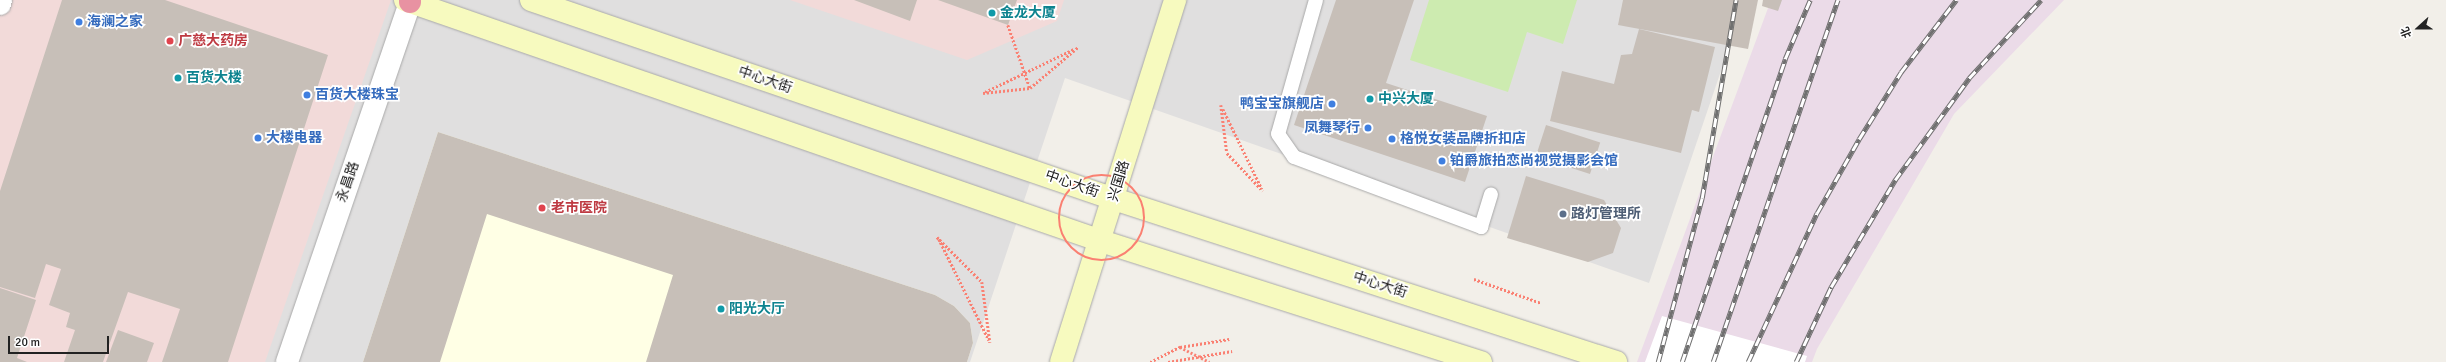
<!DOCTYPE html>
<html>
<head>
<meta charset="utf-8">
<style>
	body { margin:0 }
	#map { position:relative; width:2446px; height:362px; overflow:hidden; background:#f2efe9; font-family:Signika,"Noto Sans SC",sans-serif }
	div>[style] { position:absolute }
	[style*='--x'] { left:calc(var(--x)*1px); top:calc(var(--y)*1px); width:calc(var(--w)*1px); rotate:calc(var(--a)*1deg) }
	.residential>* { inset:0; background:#e0dfdf }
	.commercial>* { inset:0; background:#f2dad9 }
	.industrial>* { inset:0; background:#ebdbe8 }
	.education>* { inset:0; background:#ffffe5 }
	.grass>* { inset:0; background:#cdebb0 }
	.pier>* { inset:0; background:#fff }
	.building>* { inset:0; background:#c7bfb8; transform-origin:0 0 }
	.path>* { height:2.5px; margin-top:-1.25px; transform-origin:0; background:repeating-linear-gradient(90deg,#fa8072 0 2px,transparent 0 4px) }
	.roads { filter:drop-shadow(0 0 1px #a9a9a9) drop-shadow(0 0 1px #a9a9a9) }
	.lane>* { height:14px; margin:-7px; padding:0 7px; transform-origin:7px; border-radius:7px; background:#fff }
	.street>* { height:22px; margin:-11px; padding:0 11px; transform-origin:11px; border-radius:11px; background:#fff }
	.secondary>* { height:22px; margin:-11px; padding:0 11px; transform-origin:11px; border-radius:11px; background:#f7fabf }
	.highway>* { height:22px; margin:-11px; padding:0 11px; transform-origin:11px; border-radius:11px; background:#e892a2 }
	.rail>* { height:4.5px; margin-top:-2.25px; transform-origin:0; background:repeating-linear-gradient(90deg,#fff 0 9px,#707070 0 18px); box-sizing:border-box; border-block:1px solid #707070 }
	.path-bridge>* { height:2.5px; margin-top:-1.25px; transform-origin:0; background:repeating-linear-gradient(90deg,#fa8072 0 2px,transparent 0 4px) }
	.path-bridge>.ring { margin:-1.25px; padding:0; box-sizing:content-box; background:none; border:2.5px solid #fa8072; border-radius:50% }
	.dots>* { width:11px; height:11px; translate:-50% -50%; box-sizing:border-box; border:2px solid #fff; border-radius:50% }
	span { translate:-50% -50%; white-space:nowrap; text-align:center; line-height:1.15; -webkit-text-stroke:3.5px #fff; paint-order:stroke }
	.culture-label { font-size:14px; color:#0d838f; font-weight:700 }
	.left { translate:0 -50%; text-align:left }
	.shop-label { font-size:14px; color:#366cbe; font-weight:700 }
	.right { translate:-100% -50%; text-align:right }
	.health-label { font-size:14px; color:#be3a42; font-weight:700 }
	.street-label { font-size:14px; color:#222 }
	.service-label { font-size:14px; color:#4e5e75; font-weight:700 }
	.north { position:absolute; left:2398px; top:8px; width:40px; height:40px; -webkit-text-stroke:3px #fff; paint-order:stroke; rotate:249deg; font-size:11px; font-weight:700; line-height:16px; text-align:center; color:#222 }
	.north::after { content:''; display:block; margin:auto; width:14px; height:18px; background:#222; clip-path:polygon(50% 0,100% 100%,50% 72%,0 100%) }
	.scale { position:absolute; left:8px; top:336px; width:101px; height:18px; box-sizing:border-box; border:2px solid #222; border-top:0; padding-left:5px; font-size:12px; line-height:14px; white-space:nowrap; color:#222; -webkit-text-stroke:3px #fff; paint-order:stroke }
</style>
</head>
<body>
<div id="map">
	<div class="residential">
		<i style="clip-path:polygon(0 0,1745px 0,1649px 283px,1065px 78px,970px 362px,0 362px)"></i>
	</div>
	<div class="commercial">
		<i style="clip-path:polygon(0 0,391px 0,265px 362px,0 362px)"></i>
		<i style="clip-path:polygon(790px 0,1064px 0,1057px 21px,967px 60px)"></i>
	</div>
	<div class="industrial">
		<i style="clip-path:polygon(1771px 0,2064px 0,1954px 114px,1817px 349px,1812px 362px,1637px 362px)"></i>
	</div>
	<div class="education">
		<i style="clip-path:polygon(438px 132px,935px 295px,954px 306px,970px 323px,973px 343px,967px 362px,363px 362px)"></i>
	</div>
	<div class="grass">
		<i style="clip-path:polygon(1429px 0,1577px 0,1563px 44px,1527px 32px,1508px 92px,1410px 60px)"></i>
	</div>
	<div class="pier">
		<i style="clip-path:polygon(1662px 316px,1807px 356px,1805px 362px,1645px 362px)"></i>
	</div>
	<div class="building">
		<i style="clip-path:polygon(62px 0,165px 0,328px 55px,228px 362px,162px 362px,180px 309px,128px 292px,103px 362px,64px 362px,75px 330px,66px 327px,70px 313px,49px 305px,61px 269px,46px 264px,35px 298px,0 287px,0 191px)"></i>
		<i style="clip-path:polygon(854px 0,917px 0,910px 21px)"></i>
		<i style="clip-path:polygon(938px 0,1017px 0,1008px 25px)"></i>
		<i style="clip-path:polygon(1336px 0,1414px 0,1386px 83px,1487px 116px,1465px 182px,1294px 125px)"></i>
		<i style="clip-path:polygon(1623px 0,1758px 0,1748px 49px,1618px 25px)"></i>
		<i style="clip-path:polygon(1763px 0,1782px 0,1778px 11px,1762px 6px)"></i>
		<i style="clip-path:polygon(1639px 29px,1715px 47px,1699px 112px,1692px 110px,1681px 153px,1550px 121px,1562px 71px,1614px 84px,1621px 55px,1632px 54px)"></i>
		<i style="left:1546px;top:125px;width:57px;height:33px;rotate:18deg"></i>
		<i style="clip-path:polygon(438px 132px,935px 295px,954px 306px,970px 323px,973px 343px,967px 362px,646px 362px,673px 275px,487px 214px,440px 362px,363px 362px)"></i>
		<i style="clip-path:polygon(1526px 176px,1604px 200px,1621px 228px,1613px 253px,1588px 262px,1507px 238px)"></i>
		<i style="clip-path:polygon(0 288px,36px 300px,17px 358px,27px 362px,0 362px)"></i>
		<i style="clip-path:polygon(118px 330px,154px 343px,147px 362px,106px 362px)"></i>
	</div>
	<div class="path">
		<i style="--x:985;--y:92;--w:99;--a:-25.8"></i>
		<i style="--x:983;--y:93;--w:47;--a:-6.1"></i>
		<i style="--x:1030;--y:88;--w:63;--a:-40.5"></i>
		<i style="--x:1221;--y:105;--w:48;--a:82.9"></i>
		<i style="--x:1227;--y:153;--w:52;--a:46.5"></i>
		<i style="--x:1223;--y:109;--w:89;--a:64"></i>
		<i style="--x:937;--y:237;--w:64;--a:45"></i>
		<i style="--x:982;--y:282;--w:61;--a:82.4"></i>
		<i style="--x:939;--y:239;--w:113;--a:63.7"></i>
		<i style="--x:1474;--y:279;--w:71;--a:19.7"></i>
		<i style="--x:1150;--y:362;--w:34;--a:-27"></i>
		<i style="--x:1180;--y:347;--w:50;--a:-9.3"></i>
		<i style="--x:1168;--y:362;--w:65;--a:-9.8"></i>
	</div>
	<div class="roads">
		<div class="lane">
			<i style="--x:1316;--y:0;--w:139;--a:105.8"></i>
			<i style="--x:1278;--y:134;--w:28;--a:55"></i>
			<i style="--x:1294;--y:157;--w:200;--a:20.5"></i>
			<i style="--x:1481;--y:227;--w:34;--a:-73"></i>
		</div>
		<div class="street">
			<i style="--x:0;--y:4;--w:4;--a:-76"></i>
			<i style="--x:287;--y:362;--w:380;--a:-71.1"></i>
		</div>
		<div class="secondary">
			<i style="--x:405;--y:0;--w:737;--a:19.1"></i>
			<i style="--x:1101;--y:241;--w:399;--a:17.7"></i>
			<i style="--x:531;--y:0;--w:616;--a:18.85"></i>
			<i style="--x:1114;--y:199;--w:528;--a:17.99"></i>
			<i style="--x:1061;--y:362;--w:380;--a:-72.5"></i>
		</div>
		<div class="highway">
			<i style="--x:410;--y:2;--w:2;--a:-90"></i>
		</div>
	</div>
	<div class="rail">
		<i style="--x:1658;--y:362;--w:170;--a:-75"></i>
		<i style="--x:1702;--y:198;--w:201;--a:-80.3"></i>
		<i style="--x:1682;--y:362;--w:320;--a:-71.2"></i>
		<i style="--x:1785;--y:59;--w:64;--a:-67"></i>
		<i style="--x:1713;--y:362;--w:383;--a:-71"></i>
		<i style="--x:1748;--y:362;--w:164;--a:-65.2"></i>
		<i style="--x:1817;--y:213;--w:85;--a:-60.4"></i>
		<i style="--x:1859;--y:139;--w:79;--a:-57.9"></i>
		<i style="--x:1901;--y:72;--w:91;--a:-52.6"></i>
		<i style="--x:1796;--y:362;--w:83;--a:-65"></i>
		<i style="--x:1831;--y:287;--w:125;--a:-59.1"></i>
		<i style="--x:1895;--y:180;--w:126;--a:-54"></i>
		<i style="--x:1969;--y:78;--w:106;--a:-47.3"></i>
	</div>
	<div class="path-bridge">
		<i style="--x:1008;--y:25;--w:67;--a:70.8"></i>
		<i class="ring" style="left:1059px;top:175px;width:83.5px;height:83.5px"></i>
		<i style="--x:1180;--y:347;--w:33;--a:27"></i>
	</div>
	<div class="dots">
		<i style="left:992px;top:13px;background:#0f9aa8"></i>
		<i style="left:79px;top:22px;background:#3f7fe0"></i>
		<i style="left:170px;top:41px;background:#e0444e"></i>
		<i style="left:178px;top:78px;background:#0f9aa8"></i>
		<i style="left:307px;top:95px;background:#3f7fe0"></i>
		<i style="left:1370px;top:99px;background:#0f9aa8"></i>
		<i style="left:1332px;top:104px;background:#3f7fe0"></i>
		<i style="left:1368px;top:128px;background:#3f7fe0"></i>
		<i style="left:258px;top:138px;background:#3f7fe0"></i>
		<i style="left:1392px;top:139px;background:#3f7fe0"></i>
		<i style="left:1442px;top:161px;background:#3f7fe0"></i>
		<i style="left:542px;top:208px;background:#e0444e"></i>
		<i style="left:1563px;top:214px;background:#5c6f8a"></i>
		<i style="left:721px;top:309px;background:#0f9aa8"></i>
	</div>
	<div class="culture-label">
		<span class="left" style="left:1000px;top:13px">金龙大厦</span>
		<span class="left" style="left:186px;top:78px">百货大楼</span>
		<span class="left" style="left:1378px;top:99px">中兴大厦</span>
		<span class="left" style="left:729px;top:309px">阳光大厅</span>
	</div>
	<div class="shop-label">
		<span class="left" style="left:87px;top:22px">海澜之家</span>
		<span class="left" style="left:315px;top:95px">百货大楼珠宝</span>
		<span class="right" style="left:1324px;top:104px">鸭宝宝旗舰店</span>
		<span class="right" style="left:1360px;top:128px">凤舞琴行</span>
		<span class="left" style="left:266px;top:138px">大楼电器</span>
		<span class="left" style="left:1400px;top:139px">格悦女装品牌折扣店</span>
		<span class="left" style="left:1450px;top:161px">铂爵旅拍恋尚视觉摄影会馆</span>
	</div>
	<div class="health-label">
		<span class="left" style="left:178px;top:41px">广慈大药房</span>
		<span class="left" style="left:551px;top:208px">老市医院</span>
	</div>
	<div class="street-label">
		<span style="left:765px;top:80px;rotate:19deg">中心大街</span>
		<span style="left:1119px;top:181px;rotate:-73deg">兴国路</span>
		<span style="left:348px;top:182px;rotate:-71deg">永昌路</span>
		<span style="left:1072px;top:184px;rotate:19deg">中心大街</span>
		<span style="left:1380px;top:285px;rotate:18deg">中心大街</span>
	</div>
	<div class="service-label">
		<span class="left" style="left:1571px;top:214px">路灯管理所</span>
	</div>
	<div class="north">北</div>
	<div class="scale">20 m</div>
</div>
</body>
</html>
